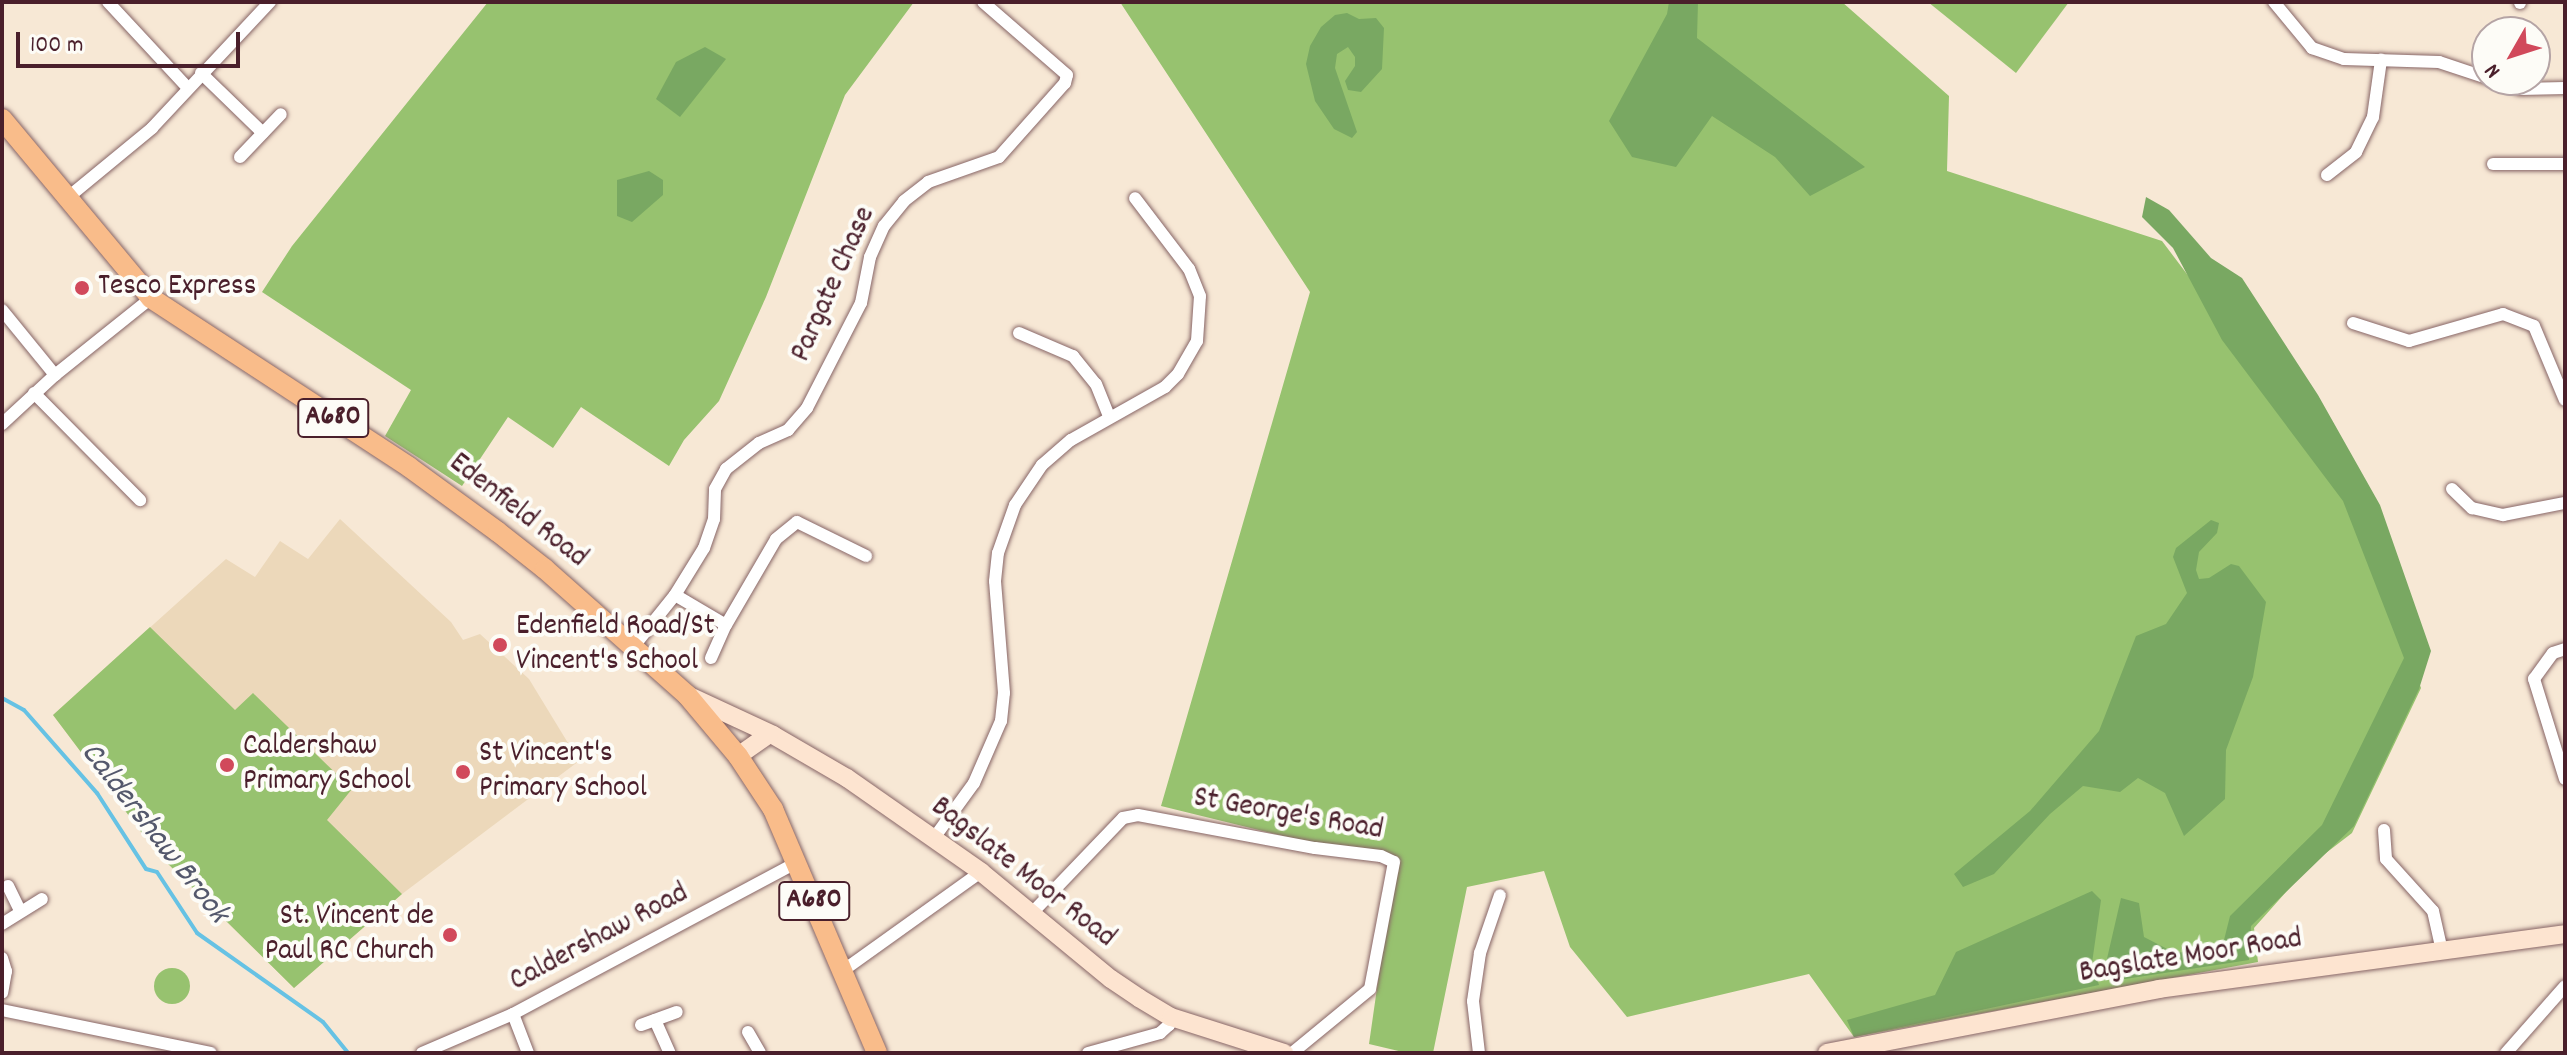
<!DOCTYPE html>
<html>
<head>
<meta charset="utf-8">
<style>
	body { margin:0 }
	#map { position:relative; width:2567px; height:1055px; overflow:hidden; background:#f7e8d5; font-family:Dekko,sans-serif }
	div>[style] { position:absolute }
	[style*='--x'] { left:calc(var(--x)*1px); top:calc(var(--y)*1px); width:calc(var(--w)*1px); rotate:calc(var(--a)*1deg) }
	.built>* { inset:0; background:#ecd8ba }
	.green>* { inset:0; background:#97c26f }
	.round { border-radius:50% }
	.forest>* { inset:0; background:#79a862 }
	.stream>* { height:4px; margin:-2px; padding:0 2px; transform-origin:2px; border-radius:2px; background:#66c2e4 }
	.roads { filter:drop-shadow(0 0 2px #876566) drop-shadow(0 0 2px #876566) }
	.street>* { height:12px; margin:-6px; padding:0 6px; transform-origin:6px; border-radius:6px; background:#fff }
	.secondary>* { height:18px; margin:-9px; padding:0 9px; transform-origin:9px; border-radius:9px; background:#fde4d0 }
	.primary>* { height:20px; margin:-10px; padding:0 10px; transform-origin:10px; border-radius:10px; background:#f9bc8a }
	.dots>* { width:22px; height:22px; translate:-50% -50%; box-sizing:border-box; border:4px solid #fdfcf7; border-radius:50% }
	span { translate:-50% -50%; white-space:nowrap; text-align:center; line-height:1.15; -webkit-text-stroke:8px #fdfcf7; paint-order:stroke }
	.shield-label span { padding:2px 6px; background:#fdfcf7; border:2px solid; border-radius:6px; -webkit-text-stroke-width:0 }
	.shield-label { font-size:28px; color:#4a1f2b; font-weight:700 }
	.street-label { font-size:30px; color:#4a1f2b }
	.poi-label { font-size:30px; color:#4a1f2b }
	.left { translate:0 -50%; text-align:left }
	.right { translate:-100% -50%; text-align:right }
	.water-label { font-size:32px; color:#54586c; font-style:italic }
	.frame { position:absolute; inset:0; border:4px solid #4a1f2b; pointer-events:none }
	.north { position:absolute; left:2471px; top:16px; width:80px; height:80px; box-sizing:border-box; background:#fdfcf7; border:2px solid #b5a4a5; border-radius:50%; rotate:231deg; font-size:22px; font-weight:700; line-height:32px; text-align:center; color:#4a1f2b }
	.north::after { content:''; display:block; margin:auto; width:28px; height:36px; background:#d1495b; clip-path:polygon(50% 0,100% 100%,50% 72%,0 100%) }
	.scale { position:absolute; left:16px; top:32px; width:224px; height:36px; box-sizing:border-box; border:4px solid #4a1f2b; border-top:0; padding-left:10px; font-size:24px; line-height:28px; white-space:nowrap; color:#4a1f2b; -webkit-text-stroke:6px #fdfcf7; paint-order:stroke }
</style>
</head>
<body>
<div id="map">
	<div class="built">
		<i style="clip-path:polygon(340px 519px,451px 622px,463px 640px,480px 634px,529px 679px,579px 761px,402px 894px,294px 988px,157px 853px,53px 715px,226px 559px,255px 577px,280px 541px,308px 559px)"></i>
	</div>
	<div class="green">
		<i style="clip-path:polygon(488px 2px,914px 2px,845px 95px,766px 297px,719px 401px,684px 440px,669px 466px,581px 407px,553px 448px,508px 417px,462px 486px,385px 436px,411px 390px,262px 292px,292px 246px)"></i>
		<i style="clip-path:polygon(1120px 2px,1842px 2px,1949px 96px,1947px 171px,2162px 241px,2349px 489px,2421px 688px,2352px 833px,2309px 866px,2254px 928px,2258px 962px,1854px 1037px,1809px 974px,1627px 1017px,1570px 947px,1544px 871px,1467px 887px,1433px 1053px,1407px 1053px,1369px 1044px,1396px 856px,1312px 843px,1161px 806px,1310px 292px)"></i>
		<i style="clip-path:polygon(1928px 2px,2069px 2px,2016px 73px)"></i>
		<i style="clip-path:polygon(150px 627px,235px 710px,253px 693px,352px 789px,327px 820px,402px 894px,294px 988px,157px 853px,53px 715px)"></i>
		<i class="round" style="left:154px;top:968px;width:36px;height:36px"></i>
	</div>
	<div class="forest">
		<i style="clip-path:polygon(1669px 2px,1698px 2px,1697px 38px,1865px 167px,1810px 196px,1775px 157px,1712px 116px,1676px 167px,1632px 157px,1609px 121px,1667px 14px)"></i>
		<i style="clip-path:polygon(1347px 13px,1359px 19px,1376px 18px,1384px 28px,1382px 69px,1361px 92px,1348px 90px,1345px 81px,1355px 66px,1355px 57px,1348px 47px,1337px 54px,1335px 68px,1357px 132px,1352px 138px,1334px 129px,1315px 101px,1306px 64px,1310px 46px,1321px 27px,1335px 15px)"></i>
		<i style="clip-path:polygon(705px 47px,726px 59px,680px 117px,656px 99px,676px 62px)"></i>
		<i style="clip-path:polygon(649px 171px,663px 180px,663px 195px,632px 222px,617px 216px,617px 180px)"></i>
		<i style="clip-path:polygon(2146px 197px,2169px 210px,2211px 258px,2242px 278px,2318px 395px,2380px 505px,2431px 651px,2419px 689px,2354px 826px,2251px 926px,2249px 960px,2112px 981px,2106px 963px,2121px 898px,2139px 903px,2144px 937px,2175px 953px,2213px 949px,2224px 940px,2230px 916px,2322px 825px,2404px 658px,2343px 501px,2222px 340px,2173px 248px,2142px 217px)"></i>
		<i style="clip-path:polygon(2211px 520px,2219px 523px,2217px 533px,2199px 552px,2196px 570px,2199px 579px,2209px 578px,2231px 564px,2239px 566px,2266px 602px,2253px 677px,2226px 750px,2225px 799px,2184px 836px,2165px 793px,2138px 778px,2120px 792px,2083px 786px,2050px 814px,1994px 874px,1963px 887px,1954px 874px,2030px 811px,2099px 731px,2136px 636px,2166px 624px,2187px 593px,2173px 557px,2176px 548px)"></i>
		<i style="clip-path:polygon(2092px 891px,2101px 900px,2092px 963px,2099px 985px,1854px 1037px,1847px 1020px,1935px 995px,1956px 952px)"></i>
	</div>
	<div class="stream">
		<i style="--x:2;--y:698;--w:25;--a:29"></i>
		<i style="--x:24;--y:710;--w:111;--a:48.7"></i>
		<i style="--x:97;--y:793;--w:90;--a:57.2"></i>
		<i style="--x:146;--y:869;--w:11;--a:15"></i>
		<i style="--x:157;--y:872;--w:73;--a:56.7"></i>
		<i style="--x:197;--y:933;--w:154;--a:35.2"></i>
		<i style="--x:323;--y:1022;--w:40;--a:51"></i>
	</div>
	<div class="roads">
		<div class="street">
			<i style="--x:108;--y:2;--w:116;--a:47.1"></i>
			<i style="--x:2274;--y:2;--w:60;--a:50.4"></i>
			<i style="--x:2312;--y:48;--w:34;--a:19"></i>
			<i style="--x:2344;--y:59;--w:95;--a:1.8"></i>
			<i style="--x:2439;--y:62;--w:51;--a:18.4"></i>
			<i style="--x:2520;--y:3;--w:1;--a:-90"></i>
			<i style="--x:201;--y:73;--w:86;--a:44.1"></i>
			<i style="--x:2493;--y:80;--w:28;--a:18"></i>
			<i style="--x:2520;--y:89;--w:45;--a:-1.3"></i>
			<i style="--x:240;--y:157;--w:59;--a:-46.4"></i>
			<i style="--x:2493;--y:164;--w:72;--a:0"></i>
			<i style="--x:2327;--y:175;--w:37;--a:-38"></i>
			<i style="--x:2356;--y:152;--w:39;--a:-64"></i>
			<i style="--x:2373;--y:117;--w:58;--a:-82"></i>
			<i style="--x:66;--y:199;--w:112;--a:-39.5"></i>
			<i style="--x:152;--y:128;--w:173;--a:-46.9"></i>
			<i style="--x:2;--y:310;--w:84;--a:50.8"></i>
			<i style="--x:2353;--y:323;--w:59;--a:17.8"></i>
			<i style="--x:2409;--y:341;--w:98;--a:-16"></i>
			<i style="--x:2503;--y:314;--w:33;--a:21"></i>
			<i style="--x:2534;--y:326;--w:80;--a:67.3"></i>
			<i style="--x:1019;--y:333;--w:59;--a:23.1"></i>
			<i style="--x:1073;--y:356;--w:36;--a:51"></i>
			<i style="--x:1096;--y:384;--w:35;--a:68"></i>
			<i style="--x:34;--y:393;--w:151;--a:45.3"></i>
			<i style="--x:2;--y:424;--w:72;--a:-42.8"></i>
			<i style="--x:55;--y:375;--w:123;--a:-38.7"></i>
			<i style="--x:2452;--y:489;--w:28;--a:44"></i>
			<i style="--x:2472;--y:508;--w:32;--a:13"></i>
			<i style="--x:2503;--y:515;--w:63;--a:-11"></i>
			<i style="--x:675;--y:595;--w:59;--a:30.5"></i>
			<i style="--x:634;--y:646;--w:65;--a:-51.2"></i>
			<i style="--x:675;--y:595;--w:55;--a:-58.3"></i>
			<i style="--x:704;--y:548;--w:31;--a:-71"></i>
			<i style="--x:714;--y:519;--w:30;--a:-88"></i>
			<i style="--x:715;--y:489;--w:23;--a:-61"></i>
			<i style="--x:726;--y:469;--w:42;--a:-38.2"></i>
			<i style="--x:759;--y:443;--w:32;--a:-24"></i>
			<i style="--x:788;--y:430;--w:29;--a:-49"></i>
			<i style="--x:807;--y:408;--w:118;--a:-62.8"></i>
			<i style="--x:861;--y:303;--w:47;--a:-78.9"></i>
			<i style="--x:870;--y:257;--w:34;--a:-66"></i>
			<i style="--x:884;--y:226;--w:32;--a:-51"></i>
			<i style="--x:904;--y:201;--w:31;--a:-38"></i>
			<i style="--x:928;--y:182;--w:75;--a:-19.4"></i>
			<i style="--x:999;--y:157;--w:99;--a:-48.3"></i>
			<i style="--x:1065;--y:83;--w:8;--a:-76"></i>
			<i style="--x:1067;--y:75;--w:111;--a:-139"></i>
			<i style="--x:711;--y:658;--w:36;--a:-66"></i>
			<i style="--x:726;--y:625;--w:99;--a:-59.8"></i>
			<i style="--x:776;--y:539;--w:27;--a:-39"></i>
			<i style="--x:797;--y:522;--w:77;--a:26.2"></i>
			<i style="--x:2565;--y:779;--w:105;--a:-107.2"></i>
			<i style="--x:2534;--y:679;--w:32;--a:-54"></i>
			<i style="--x:2553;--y:653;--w:13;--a:-18"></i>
			<i style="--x:2384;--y:830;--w:29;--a:86"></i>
			<i style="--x:2386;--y:859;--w:70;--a:47.9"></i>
			<i style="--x:2433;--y:911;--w:41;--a:77.3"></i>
			<i style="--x:934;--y:838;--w:68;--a:-54"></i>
			<i style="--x:974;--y:783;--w:68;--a:-66.5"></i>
			<i style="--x:1001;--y:721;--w:28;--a:-84"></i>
			<i style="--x:1004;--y:693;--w:112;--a:-94.6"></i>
			<i style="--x:995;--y:581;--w:28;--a:-84"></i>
			<i style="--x:998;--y:553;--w:51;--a:-70.5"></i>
			<i style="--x:1015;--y:505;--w:48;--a:-56"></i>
			<i style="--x:1042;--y:465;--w:38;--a:-41"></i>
			<i style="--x:1071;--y:440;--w:108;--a:-29.4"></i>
			<i style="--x:1165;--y:387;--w:18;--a:-45"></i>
			<i style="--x:1178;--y:374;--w:38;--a:-60"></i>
			<i style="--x:1197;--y:341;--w:45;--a:-86.2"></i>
			<i style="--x:1200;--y:296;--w:29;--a:-112"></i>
			<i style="--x:1189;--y:269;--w:89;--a:-127.3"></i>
			<i style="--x:8;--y:886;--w:28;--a:64"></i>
			<i style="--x:1031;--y:914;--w:133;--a:-46.2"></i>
			<i style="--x:1123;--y:818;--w:15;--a:-11"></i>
			<i style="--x:1138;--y:815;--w:180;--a:10.6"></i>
			<i style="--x:1315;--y:848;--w:66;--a:6.9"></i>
			<i style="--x:1381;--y:856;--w:14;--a:25"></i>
			<i style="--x:1394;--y:862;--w:129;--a:100.7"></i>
			<i style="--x:1370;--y:989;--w:101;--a:140.6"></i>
			<i style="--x:2;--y:924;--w:47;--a:-32"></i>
			<i style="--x:2;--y:958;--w:14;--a:73"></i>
			<i style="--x:6;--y:971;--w:22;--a:100"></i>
			<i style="--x:844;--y:970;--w:168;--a:-35.6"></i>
			<i style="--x:2;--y:1010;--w:213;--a:11.6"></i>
			<i style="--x:513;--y:1014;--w:42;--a:69"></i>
			<i style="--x:655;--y:1020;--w:36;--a:66"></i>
			<i style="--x:641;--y:1025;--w:38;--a:-20"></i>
			<i style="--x:748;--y:1032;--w:24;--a:60"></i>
			<i style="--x:422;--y:1053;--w:99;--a:-23.2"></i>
			<i style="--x:513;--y:1014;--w:323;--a:-28.1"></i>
			<i style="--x:1088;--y:1053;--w:75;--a:-15.5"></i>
			<i style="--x:1160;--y:1033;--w:12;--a:-42"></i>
			<i style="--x:1169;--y:1025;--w:8;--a:-76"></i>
			<i style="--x:1479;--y:1053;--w:52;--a:-96.6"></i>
			<i style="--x:1473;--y:1001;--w:49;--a:-81.7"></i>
			<i style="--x:1480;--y:953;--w:61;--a:-71"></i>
			<i style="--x:2506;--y:1053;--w:89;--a:-48.6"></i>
		</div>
		<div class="secondary">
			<i style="--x:687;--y:695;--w:95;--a:24.9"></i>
			<i style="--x:773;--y:735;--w:86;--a:30.2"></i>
			<i style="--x:847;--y:778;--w:164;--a:35"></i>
			<i style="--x:981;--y:872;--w:168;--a:39.5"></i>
			<i style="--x:1111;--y:979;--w:34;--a:34"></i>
			<i style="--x:1139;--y:998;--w:37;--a:31"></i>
			<i style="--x:1171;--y:1017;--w:119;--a:17.7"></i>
			<i style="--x:738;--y:756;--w:38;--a:-35"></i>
			<i style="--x:1827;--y:1053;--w:338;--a:-10.9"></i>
			<i style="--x:2159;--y:989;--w:410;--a:-7.7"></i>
		</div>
		<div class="primary">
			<i style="--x:2;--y:119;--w:233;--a:50.2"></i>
			<i style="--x:151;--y:298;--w:308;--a:33.2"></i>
			<i style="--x:409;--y:467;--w:110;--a:36.1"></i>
			<i style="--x:498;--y:532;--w:60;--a:38.2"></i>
			<i style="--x:545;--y:569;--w:190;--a:41.6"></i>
			<i style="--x:687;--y:695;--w:80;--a:50.1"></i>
			<i style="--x:738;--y:756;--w:64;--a:56.6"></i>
			<i style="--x:773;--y:809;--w:265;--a:66.9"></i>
		</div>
	</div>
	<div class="dots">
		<i style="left:82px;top:288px;background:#d1495b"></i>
		<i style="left:500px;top:645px;background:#d1495b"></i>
		<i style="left:227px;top:765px;background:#d1495b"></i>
		<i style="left:463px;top:772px;background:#d1495b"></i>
		<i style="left:450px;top:935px;background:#d1495b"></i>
	</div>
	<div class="shield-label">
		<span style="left:333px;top:418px">A680</span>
		<span style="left:814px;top:901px">A680</span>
	</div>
	<div class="street-label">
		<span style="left:835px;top:285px;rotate:-66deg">Pargate Chase</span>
		<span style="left:517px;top:512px;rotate:38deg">Edenfield Road</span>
		<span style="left:1288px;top:816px;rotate:10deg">St George's Road</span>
		<span style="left:1022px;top:874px;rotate:38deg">Bagslate Moor Road</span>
		<span style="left:600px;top:939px;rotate:-28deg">Caldershaw Road</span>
		<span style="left:2191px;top:958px;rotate:-9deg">Bagslate Moor Road</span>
	</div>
	<div class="poi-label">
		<span class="left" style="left:98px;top:288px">Tesco Express</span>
		<span class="left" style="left:516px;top:645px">Edenfield Road/St<br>Vincent's School</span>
		<span class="left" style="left:243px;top:765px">Caldershaw<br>Primary School</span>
		<span class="left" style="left:479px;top:772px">St Vincent's<br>Primary School</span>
		<span class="right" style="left:434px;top:935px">St. Vincent de<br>Paul RC Church</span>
	</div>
	<div class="water-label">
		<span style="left:153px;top:834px;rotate:52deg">Caldershaw Brook</span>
	</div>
	<div class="frame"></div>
	<div class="north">N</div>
	<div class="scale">100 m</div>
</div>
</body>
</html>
